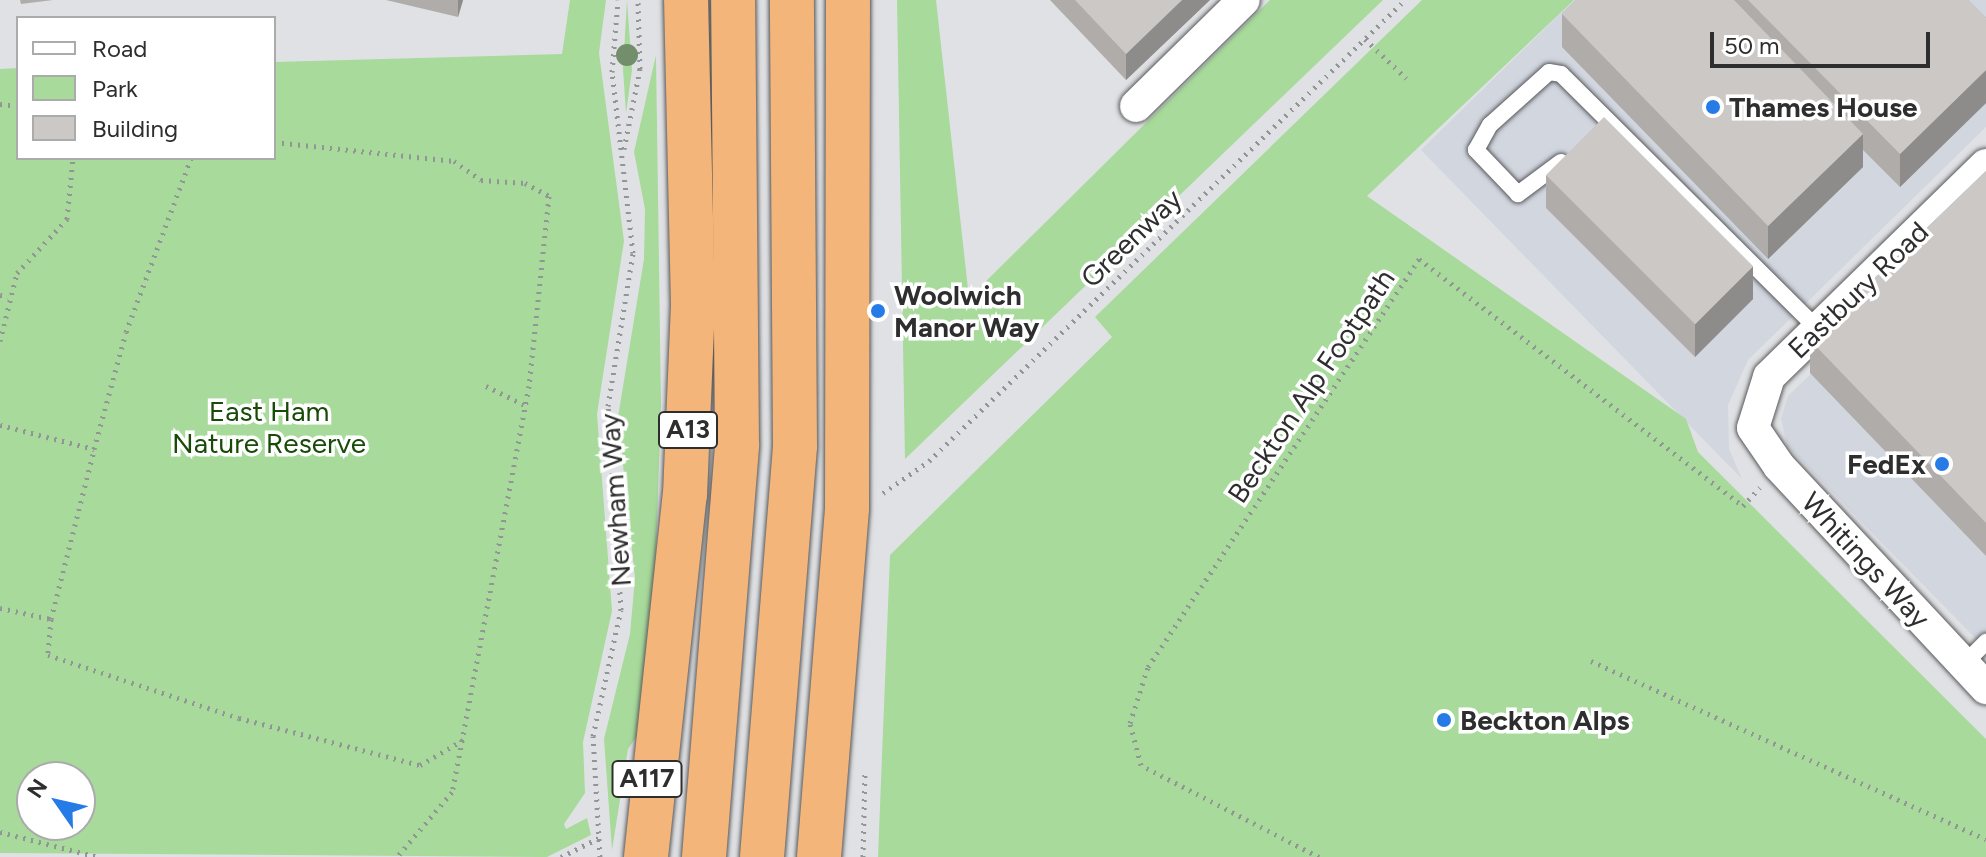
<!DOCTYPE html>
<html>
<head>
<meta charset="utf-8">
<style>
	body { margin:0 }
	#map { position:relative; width:1986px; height:857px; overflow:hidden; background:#e0e1e4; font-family:Figtree,sans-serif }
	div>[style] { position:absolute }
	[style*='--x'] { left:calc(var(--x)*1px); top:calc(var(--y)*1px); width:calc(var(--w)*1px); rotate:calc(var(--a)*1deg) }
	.built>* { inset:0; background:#d1d6df }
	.green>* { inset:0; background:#a7da9b }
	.path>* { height:5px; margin-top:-2.5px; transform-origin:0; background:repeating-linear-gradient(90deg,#939496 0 2px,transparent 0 8px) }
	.roads { filter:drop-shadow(0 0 2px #58595b) drop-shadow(0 0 2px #58595b) }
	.lane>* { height:16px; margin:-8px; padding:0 8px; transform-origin:8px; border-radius:8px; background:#fff }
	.street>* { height:32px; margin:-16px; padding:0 16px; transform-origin:16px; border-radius:16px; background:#fff }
	.highway>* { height:44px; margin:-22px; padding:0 22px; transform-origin:22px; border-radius:22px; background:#f3b579 }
	.trees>* { width:22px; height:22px; margin:-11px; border-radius:50%; background:#738e6b }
	.wall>* { inset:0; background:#afacaa }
	.shaded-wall>* { inset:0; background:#8e8c8b }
	.building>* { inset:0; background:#cbc8c6; transform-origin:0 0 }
	.dots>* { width:22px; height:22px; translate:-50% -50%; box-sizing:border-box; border:4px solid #fff; border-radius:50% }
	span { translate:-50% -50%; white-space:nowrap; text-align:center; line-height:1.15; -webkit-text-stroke:7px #fff; paint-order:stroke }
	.shield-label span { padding:2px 6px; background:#fff; border:2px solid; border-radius:6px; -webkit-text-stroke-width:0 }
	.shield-label { font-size:26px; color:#2e2e2f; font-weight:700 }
	.poi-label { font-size:28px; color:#2e2e2f; font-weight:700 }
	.left { translate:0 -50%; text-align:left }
	.right { translate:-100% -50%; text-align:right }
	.street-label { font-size:28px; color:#2e2e2f }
	.park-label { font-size:28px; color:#194b08 }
	.legend { position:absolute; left:16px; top:16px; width:260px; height:144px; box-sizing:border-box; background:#fff; border:2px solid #ababac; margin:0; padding:10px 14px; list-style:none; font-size:24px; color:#2e2e2f }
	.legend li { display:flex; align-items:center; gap:16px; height:40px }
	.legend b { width:40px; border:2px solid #ababac }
	.north { position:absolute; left:16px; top:761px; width:80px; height:80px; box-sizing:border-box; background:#fff; border:2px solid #ababac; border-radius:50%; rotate:304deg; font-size:22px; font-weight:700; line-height:32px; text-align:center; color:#2e2e2f }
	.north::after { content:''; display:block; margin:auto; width:28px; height:36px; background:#267be6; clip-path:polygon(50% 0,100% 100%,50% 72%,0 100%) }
	.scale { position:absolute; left:1710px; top:32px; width:220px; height:36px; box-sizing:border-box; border:4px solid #2e2e2f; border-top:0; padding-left:10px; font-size:24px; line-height:28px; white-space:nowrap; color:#2e2e2f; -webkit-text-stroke:6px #fff; paint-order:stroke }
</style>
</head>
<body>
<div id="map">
	<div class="built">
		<i style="clip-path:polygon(1574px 0,1986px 0,1986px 127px,1748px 360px,1728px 405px,1729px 449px,1742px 479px,1421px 150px)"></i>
		<i style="clip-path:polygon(1986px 204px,1986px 649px,1787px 446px,1781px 419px,1788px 396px)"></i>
	</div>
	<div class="green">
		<i style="clip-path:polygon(evenodd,570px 0,606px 0,599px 53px,624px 241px,597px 414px,612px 611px,583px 742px,585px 793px,564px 824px,566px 829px,587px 818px,591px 835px,547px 857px,0 853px,0 69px,18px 68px,18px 158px,274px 158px,274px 62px,562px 54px,570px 0,32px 777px,80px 777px,80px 825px,32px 825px,32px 777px)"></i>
		<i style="clip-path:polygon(627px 0,632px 70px,626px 113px,623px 69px)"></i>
		<i style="clip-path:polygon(897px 0,936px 0,969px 298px,1270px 0,1383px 0,905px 459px)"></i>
		<i style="clip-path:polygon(1422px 0,1574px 0,1367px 196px,1686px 419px,1698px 452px,1986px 739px,1986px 857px,878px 857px,890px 555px,1112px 337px,1095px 317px)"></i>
		<i style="clip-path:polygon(656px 55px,661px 406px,655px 577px,645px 725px,628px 749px,612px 850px,604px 739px,630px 634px,635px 578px,618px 417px,644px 259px,645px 209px,634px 152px)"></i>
	</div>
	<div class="path">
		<i style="--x:1365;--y:39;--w:57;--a:43.6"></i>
		<i style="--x:0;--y:104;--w:18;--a:6"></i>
		<i style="--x:274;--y:142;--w:181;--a:6"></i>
		<i style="--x:454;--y:161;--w:33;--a:35"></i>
		<i style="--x:481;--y:180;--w:44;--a:3.9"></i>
		<i style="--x:525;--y:183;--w:27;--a:28"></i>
		<i style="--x:549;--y:196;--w:191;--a:96"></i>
		<i style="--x:529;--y:386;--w:413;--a:100.7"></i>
		<i style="--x:452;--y:792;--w:85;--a:130.2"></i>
		<i style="--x:624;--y:149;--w:82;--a:-78.7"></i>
		<i style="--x:640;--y:69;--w:69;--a:-91.7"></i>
		<i style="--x:0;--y:295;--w:8;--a:14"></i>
		<i style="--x:0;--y:341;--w:70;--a:-76"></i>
		<i style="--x:17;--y:273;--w:74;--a:-47.2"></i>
		<i style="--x:67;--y:219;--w:61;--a:-84.4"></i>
		<i style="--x:486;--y:386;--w:43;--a:26"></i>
		<i style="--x:0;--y:425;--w:97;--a:14.3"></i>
		<i style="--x:94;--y:449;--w:121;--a:-74.7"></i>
		<i style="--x:126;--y:332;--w:186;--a:-69.5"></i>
		<i style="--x:883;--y:493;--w:56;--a:-34.8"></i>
		<i style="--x:929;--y:461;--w:663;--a:-44.08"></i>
		<i style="--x:0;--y:608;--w:52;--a:12.2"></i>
		<i style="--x:51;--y:619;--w:36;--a:95"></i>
		<i style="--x:48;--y:655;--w:201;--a:18.3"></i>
		<i style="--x:239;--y:718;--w:187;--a:14.6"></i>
		<i style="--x:420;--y:765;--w:50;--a:-30.2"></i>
		<i style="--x:51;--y:619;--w:174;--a:-75.7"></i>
		<i style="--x:1591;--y:661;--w:433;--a:24.3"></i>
		<i style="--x:0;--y:832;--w:101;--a:14.3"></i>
		<i style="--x:561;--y:857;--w:45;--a:-26.6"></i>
		<i style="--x:600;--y:857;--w:121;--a:-93.3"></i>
		<i style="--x:593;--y:736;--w:129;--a:-77.5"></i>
		<i style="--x:621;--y:610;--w:204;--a:-93.6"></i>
		<i style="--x:608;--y:406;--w:155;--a:-80.7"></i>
		<i style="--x:633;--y:253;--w:182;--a:-96.6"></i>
		<i style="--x:612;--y:72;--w:72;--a:-85.2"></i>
		<i style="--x:863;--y:857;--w:87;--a:-88.7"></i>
		<i style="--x:1319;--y:857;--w:200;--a:-152.7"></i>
		<i style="--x:1141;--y:765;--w:43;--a:-104.7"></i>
		<i style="--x:1130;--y:723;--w:59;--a:-72.2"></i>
		<i style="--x:1148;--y:667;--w:490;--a:-56.4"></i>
		<i style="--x:1419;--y:259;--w:407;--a:37.3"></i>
		<i style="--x:1743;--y:506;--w:25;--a:-48"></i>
	</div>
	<div class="roads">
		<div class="lane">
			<i style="--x:1561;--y:162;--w:54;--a:143.3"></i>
			<i style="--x:1518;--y:194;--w:61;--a:-133.7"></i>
			<i style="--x:1476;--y:150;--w:29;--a:-61"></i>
			<i style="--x:1490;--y:125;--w:79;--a:-41.9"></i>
			<i style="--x:1549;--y:72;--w:12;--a:9"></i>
			<i style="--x:1561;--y:74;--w:362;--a:44.8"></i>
			<i style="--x:1963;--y:665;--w:33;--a:-45"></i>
		</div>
		<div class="street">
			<i style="--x:1136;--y:106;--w:151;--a:-44.5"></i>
			<i style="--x:1986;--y:165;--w:303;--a:135.7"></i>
			<i style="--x:1769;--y:377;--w:53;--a:107.4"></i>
			<i style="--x:1753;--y:428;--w:46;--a:55.6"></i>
			<i style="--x:1779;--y:466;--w:304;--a:47"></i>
		</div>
		<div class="highway">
			<i style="--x:646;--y:857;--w:364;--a:-83.9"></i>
			<i style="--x:685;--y:495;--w:189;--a:-87.6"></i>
			<i style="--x:693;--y:306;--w:306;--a:-91.3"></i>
			<i style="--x:704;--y:857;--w:414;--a:-85.4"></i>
			<i style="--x:737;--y:444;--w:444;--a:-90.5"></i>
			<i style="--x:762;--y:857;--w:412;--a:-85.4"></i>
			<i style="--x:795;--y:446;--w:446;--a:-90.4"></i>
			<i style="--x:819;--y:857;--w:350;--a:-85.4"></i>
			<i style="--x:847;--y:508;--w:508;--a:-89.89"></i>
		</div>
	</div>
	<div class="trees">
		<i style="left:627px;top:55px"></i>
	</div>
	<div class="wall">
		<i style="clip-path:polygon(20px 0,53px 0,21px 4px)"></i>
		<i style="clip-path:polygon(386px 0,463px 0,458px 17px)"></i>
		<i style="clip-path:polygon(1050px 0,1210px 0,1126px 80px)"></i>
		<i style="clip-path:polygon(1576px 0,1968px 0,1986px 18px,1986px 103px,1900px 187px,1863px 150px,1863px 167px,1768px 259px,1562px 47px,1562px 14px)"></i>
		<i style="clip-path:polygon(1986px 171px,1986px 556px,1810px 373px,1810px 340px)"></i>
		<i style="clip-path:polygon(1546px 175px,1753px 299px,1695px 357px,1546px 208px)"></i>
	</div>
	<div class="shaded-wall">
		<i style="clip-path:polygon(458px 0,463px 0,458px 17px)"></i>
		<i style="clip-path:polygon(1182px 0,1210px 0,1126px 80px,1126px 54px)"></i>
		<i style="clip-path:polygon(1986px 70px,1986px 103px,1900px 187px,1900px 154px)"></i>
		<i style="clip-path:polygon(1863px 134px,1863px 167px,1768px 259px,1768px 226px)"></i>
		<i style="clip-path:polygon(1753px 266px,1753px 299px,1695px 357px,1695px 324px)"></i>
	</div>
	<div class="building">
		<i style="clip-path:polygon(1075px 0,1182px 0,1126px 54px)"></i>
		<i style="clip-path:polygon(1576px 0,1734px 0,1863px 134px,1768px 226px,1562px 14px)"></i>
		<i style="clip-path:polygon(1748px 0,1968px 0,1986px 18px,1986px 70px,1900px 154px)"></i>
		<i style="left:1604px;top:117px;width:211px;height:82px;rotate:45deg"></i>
		<i style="clip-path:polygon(1986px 171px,1986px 523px,1810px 340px)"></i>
	</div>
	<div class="dots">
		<i style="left:1713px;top:107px;background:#267be6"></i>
		<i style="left:878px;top:311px;background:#267be6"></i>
		<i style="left:1942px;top:464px;background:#267be6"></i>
		<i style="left:1444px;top:720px;background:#267be6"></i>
	</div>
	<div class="shield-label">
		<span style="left:688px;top:430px">A13</span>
		<span style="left:647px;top:779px">A117</span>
	</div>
	<div class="poi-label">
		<span class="left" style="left:1729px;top:107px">Thames House</span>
		<span class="left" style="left:894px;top:311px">Woolwich<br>Manor Way</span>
		<span class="right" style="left:1926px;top:464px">FedEx</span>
		<span class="left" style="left:1460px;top:720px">Beckton Alps</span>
	</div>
	<div class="street-label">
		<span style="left:1131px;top:238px;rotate:-44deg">Greenway</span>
		<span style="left:1858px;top:290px;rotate:-44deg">Eastbury Road</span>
		<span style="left:1311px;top:386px;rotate:-56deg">Beckton Alp Footpath</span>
		<span style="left:615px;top:500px;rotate:-94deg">Newham Way</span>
		<span style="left:1866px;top:560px;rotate:47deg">Whitings Way</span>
	</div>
	<div class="park-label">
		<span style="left:269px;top:427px">East Ham<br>Nature Reserve</span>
	</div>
	<ul class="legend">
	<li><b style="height:10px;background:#fff"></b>Road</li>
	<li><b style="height:22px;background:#a7da9b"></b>Park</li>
	<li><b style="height:22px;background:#cbc8c6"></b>Building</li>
	</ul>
	<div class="north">N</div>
	<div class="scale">50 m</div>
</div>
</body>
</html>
